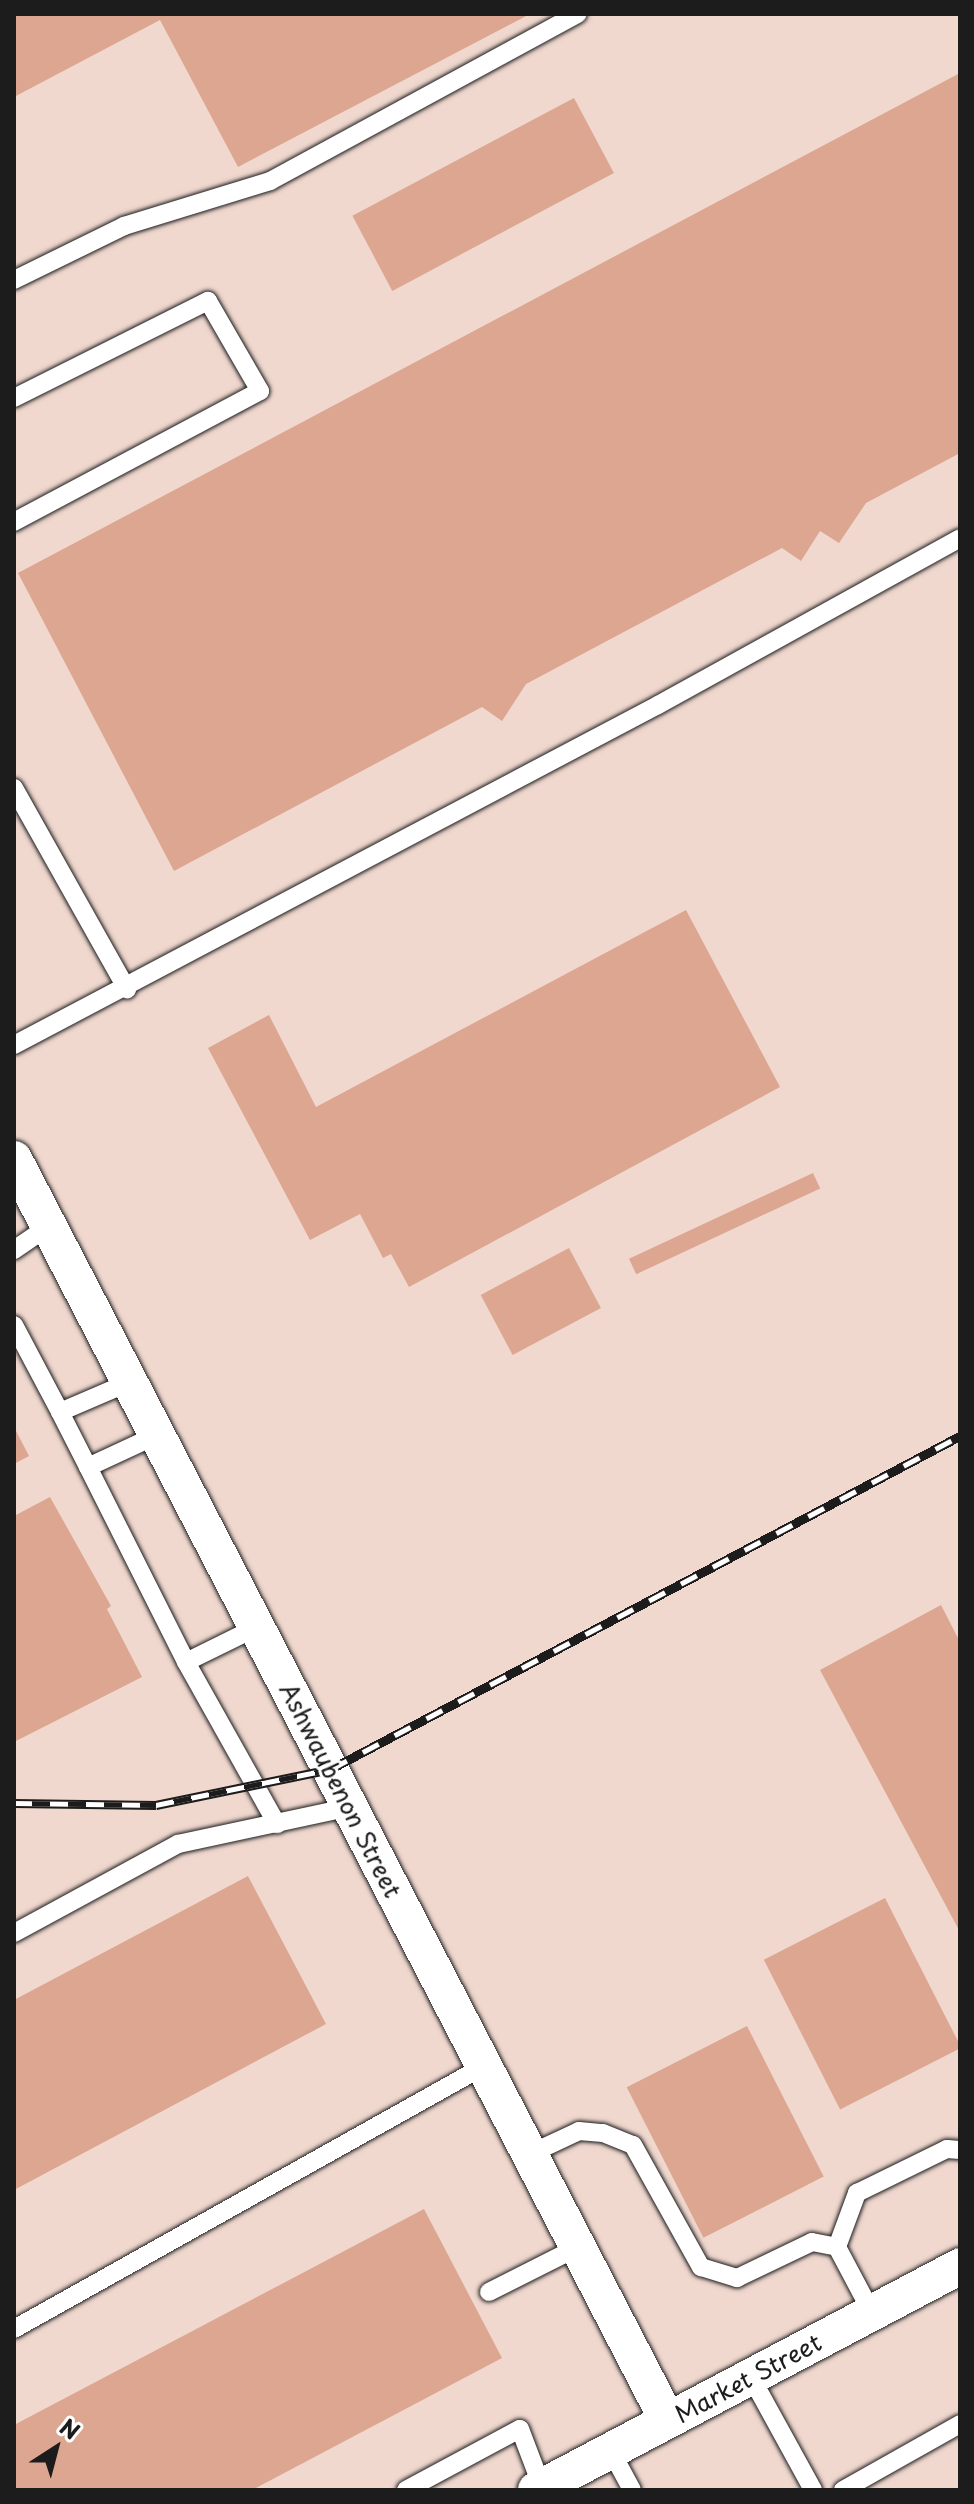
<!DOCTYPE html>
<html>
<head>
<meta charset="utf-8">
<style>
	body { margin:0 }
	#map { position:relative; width:974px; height:2504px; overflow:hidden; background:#f8ede9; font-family:"Playpen Sans",sans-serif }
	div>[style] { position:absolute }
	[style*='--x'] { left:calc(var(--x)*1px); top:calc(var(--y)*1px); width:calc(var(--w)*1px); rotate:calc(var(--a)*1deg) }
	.built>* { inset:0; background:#f0d8cf; transform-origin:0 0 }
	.building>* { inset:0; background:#dca691; transform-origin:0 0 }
	.roads { filter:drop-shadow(0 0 2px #1c1c1c) drop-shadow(0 0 2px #1c1c1c) }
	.service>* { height:18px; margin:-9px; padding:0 9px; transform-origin:9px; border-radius:9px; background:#fff }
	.minor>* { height:36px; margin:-18px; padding:0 18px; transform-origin:18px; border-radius:18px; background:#fff }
	.rail>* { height:9px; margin-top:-4.5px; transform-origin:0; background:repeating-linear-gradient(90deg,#fff 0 18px,#1c1c1c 0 36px); box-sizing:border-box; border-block:2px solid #1c1c1c }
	span { translate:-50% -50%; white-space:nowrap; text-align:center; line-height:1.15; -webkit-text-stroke:6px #fff; paint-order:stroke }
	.street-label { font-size:24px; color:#1c1c1c }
	.frame { position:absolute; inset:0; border:16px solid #1c1c1c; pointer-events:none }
	.north { position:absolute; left:16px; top:2408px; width:80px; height:80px; -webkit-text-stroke:6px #fff; paint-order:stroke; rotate:36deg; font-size:22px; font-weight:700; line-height:32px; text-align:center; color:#1c1c1c }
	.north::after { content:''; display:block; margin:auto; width:28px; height:36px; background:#1c1c1c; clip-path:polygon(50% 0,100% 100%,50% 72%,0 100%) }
</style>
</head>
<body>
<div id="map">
	<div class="built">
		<i style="left:14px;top:14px;width:946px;height:2476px"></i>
	</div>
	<div class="building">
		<i style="clip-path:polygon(14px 14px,530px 14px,238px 167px,160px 20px,14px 97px)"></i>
		<i style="clip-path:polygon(960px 73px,960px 453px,866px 503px,839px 543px,820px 531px,801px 561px,782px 548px,526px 684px,502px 721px,482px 707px,174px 871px,18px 573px)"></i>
		<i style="left:574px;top:98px;width:85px;height:251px;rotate:62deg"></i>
		<i style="clip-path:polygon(686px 910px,780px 1087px,409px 1287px,391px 1254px,383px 1258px,360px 1214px,310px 1240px,208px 1048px,269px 1015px,316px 1107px)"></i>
		<i style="left:813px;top:1173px;width:17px;height:203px;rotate:65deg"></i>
		<i style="left:569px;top:1248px;width:68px;height:100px;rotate:62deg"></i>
		<i style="clip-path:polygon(14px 1427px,29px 1456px,14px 1464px)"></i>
		<i style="clip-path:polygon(50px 1497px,111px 1606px,107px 1609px,142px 1677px,14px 1742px,14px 1516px)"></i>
		<i style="clip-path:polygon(941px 1605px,960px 1642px,960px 1932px,820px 1670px)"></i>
		<i style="clip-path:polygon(248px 1876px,326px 2024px,14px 2190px,14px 2000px)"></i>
		<i style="left:885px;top:1898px;width:168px;height:136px;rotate:63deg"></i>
		<i style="left:747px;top:2026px;width:169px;height:135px;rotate:63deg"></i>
		<i style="clip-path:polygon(424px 2209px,502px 2358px,252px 2490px,14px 2490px,14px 2425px)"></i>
	</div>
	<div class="roads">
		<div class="service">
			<i style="--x:14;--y:280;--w:123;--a:-26.1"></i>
			<i style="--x:124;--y:226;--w:153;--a:-17.1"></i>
			<i style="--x:270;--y:181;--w:350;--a:-28.5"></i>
			<i style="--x:14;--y:398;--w:217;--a:-26.6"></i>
			<i style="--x:208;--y:301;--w:104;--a:60"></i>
			<i style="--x:260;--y:391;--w:279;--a:152"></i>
			<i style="--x:14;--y:788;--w:231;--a:60.7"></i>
			<i style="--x:14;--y:1045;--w:728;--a:-27.83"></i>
			<i style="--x:658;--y:705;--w:345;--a:-28.9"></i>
			<i style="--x:14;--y:1250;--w:42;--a:-34.4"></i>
			<i style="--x:14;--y:1325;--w:98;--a:62.1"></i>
			<i style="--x:60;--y:1412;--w:76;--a:-23.2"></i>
			<i style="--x:60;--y:1412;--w:62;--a:63"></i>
			<i style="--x:88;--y:1467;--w:76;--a:-24.9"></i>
			<i style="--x:88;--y:1467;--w:218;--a:63.3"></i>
			<i style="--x:186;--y:1662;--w:79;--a:-26.2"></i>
			<i style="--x:186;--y:1662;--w:186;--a:60.7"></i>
			<i style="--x:14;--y:1933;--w:187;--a:-28.5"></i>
			<i style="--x:178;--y:1844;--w:176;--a:-12.1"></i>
			<i style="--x:530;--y:2154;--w:54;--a:-25.1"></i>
			<i style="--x:579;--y:2131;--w:24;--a:5"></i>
			<i style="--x:603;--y:2133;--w:32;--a:22"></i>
			<i style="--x:633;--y:2145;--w:140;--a:60.9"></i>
			<i style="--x:701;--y:2267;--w:38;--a:17"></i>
			<i style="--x:737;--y:2278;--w:83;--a:-25.6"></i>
			<i style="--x:812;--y:2242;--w:25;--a:11"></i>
			<i style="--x:837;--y:2247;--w:75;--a:62.1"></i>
			<i style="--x:837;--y:2247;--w:58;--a:-69.7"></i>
			<i style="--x:857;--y:2193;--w:100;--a:-26.1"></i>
			<i style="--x:947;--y:2149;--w:13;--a:4"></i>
			<i style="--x:489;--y:2292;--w:100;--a:-26.8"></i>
			<i style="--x:14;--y:2329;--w:539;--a:-29.23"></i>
			<i style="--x:751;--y:2377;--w:129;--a:61.2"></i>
			<i style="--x:611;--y:2451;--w:44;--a:61.7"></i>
			<i style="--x:406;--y:2490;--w:129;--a:-28.2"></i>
			<i style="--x:520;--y:2429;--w:62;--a:69.2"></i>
			<i style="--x:843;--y:2490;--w:134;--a:-29.4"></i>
		</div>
		<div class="minor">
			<i style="--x:14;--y:1159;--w:1421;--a:62.61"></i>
			<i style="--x:536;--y:2490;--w:480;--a:-27.8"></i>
		</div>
	</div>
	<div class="rail">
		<i style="--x:14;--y:1803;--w:142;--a:0.8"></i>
		<i style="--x:156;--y:1805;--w:179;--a:-11.6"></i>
		<i style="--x:331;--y:1769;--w:712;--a:-27.9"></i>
	</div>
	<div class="street-label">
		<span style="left:341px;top:1790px;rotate:63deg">Ashwaubenon Street</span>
		<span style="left:748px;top:2378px;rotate:-28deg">Market Street</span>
	</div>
	<div class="frame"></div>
	<div class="north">N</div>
</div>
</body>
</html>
